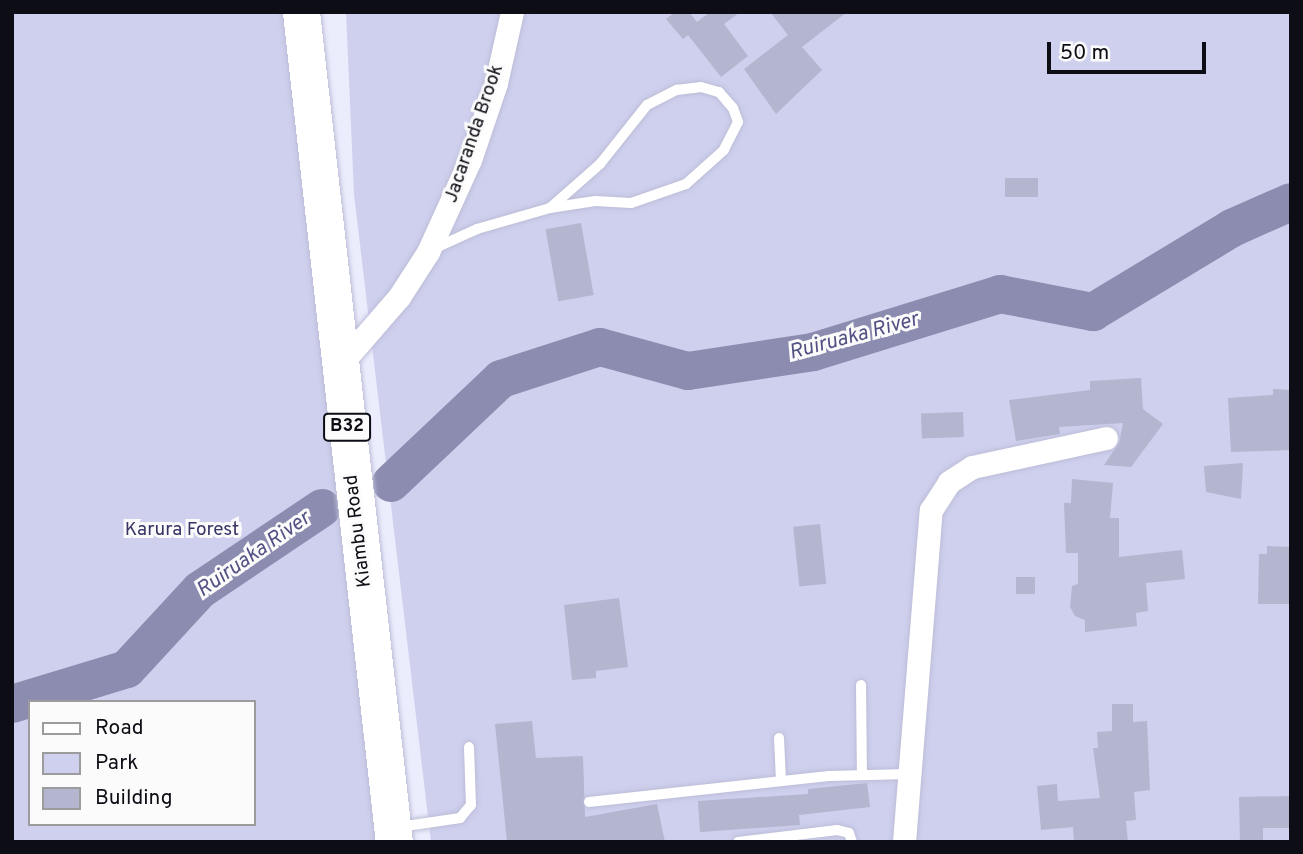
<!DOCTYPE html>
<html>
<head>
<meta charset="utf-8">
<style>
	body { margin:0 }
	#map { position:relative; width:1303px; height:854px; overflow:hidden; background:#ebecfc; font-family:Overpass,sans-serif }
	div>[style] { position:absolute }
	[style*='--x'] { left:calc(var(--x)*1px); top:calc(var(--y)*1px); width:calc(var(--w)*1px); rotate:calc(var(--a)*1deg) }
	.green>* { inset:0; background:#cfd0ee }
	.river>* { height:38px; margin:-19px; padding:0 19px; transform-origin:19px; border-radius:19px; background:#8c8cb0 }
	.building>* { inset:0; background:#b4b5cf; transform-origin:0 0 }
	.roads { filter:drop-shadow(0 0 2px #bcbdd7) drop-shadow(0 0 2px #bcbdd7) }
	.service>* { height:10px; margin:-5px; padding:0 5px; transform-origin:5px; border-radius:5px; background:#fff }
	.minor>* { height:23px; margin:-11.5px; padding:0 11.5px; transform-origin:11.5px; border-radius:11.5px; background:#fff }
	.trunk>* { height:37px; margin:-18.5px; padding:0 18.5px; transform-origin:18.5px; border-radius:18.5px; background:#fff }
	span { translate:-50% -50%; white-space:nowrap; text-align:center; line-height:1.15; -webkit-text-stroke:6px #fbfbfb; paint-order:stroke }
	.shield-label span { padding:2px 5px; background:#fbfbfb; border:2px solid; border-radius:5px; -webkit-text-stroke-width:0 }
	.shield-label { font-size:18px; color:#0d0d16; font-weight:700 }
	.street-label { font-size:19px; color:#0d0d16 }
	.park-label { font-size:19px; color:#373465 }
	.water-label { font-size:21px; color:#525184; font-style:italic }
	.frame { position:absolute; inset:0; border:14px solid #0d0d16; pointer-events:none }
	.legend { position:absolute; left:28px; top:700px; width:228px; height:126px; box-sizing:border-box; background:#fbfbfb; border:2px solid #9c9c9f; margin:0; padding:9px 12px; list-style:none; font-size:21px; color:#0d0d16 }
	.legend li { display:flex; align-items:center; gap:14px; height:35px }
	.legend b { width:35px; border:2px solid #9c9c9f }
	.scale { position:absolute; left:1047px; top:42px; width:159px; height:32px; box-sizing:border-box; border:4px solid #0d0d16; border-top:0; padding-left:9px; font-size:21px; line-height:24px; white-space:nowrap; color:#0d0d16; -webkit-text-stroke:5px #fbfbfb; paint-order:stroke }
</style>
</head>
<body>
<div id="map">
	<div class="green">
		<i style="clip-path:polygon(evenodd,12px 12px,298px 12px,386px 842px,12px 842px,12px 12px,30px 702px,254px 702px,254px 824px,30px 824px,30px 702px)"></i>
		<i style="clip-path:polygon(346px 12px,1291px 12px,1291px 842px,431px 842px,354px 194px)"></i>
	</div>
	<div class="river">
		<i style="--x:391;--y:483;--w:151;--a:-43.4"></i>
		<i style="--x:501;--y:379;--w:104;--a:-17.9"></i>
		<i style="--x:600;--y:347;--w:91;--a:15.3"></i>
		<i style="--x:688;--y:371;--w:126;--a:-8.6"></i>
		<i style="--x:813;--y:352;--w:196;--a:-17.2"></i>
		<i style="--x:1000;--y:294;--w:95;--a:11"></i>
		<i style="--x:1093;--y:312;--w:162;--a:-31.1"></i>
		<i style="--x:1232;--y:228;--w:64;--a:-23.8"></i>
		<i style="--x:12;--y:704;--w:120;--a:-16.9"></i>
		<i style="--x:127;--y:669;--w:108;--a:-47.3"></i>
		<i style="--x:200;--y:590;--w:147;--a:-33.9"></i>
	</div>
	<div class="building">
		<i style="clip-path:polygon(675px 12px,689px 12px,697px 22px,710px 12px,740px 12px,724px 24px,748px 56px,721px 77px,688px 35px,683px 39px,666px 19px)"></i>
		<i style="clip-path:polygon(770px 12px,847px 12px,802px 47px,822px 70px,776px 114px,744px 69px,788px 35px)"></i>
		<i style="left:1005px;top:178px;width:33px;height:19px"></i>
		<i style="left:581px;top:223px;width:73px;height:36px;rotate:80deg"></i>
		<i style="clip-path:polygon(1141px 378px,1143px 409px,1163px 424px,1131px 467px,1104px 465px,1119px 443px,1123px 423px,1059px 427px,1060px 434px,1016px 441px,1009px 400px,1090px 390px,1090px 381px)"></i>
		<i style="clip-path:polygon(1273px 389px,1291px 390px,1291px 450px,1231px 452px,1228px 398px,1273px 395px)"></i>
		<i style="left:963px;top:412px;width:25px;height:42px;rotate:88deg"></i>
		<i style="clip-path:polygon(1243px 463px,1241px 499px,1206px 492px,1204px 466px)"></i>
		<i style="clip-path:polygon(1072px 479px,1113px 483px,1110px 518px,1119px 518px,1119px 557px,1182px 550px,1185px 579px,1146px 583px,1148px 611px,1136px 613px,1137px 626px,1085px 632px,1085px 620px,1075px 616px,1070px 607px,1072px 586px,1078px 584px,1078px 553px,1066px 553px,1064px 503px,1071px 503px)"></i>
		<i style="left:820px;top:524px;width:60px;height:27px;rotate:84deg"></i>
		<i style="clip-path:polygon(1267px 546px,1291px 547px,1291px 604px,1258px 604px,1259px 554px,1267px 554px)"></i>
		<i style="left:1016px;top:577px;width:19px;height:17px"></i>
		<i style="clip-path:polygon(619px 598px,628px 667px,596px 671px,596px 678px,572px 680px,564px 605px)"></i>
		<i style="clip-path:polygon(1112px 704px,1133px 704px,1133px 722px,1147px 721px,1150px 790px,1134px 792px,1136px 820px,1126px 821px,1128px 842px,1074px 842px,1073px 827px,1041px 830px,1037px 786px,1057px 784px,1058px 801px,1100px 798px,1093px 748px,1098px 748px,1097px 732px,1112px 731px)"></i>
		<i style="clip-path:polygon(532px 721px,536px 758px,583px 756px,585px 817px,657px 804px,665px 842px,507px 842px,495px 724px)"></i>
		<i style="clip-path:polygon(867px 783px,870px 807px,799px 815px,800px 825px,700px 832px,698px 801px,808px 794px,808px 789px)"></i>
		<i style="clip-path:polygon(1291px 796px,1291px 828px,1263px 828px,1263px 842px,1240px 842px,1239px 797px)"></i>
	</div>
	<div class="roads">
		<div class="service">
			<i style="--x:431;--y:250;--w:51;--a:-24.5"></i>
			<i style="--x:477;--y:229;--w:76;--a:-16"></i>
			<i style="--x:550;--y:208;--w:67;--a:-41.3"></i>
			<i style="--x:600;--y:164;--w:75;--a:-51.5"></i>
			<i style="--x:647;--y:105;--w:34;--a:-27"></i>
			<i style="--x:677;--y:90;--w:24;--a:-7"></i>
			<i style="--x:701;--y:87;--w:19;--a:16"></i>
			<i style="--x:719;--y:92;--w:21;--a:49"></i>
			<i style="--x:733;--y:108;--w:15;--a:70"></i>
			<i style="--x:738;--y:122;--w:31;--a:117"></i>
			<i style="--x:724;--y:150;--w:51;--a:138.2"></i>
			<i style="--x:686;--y:184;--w:58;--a:160.9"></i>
			<i style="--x:631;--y:203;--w:36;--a:-177"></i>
			<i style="--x:595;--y:201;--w:46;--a:171.2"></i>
			<i style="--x:861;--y:685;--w:90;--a:89.4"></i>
			<i style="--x:779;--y:738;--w:43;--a:87.3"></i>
			<i style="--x:589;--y:802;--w:241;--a:-6.2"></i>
			<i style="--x:829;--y:776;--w:80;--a:-1.4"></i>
			<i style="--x:399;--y:827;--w:62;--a:-8.4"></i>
			<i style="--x:460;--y:818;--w:17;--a:-50"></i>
			<i style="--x:471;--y:805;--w:58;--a:-92"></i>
			<i style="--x:738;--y:842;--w:100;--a:-6.9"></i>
			<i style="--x:837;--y:830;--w:12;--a:14"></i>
			<i style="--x:849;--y:833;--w:9;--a:72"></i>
		</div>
		<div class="minor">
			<i style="--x:340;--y:365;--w:90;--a:-49.1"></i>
			<i style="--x:399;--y:297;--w:54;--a:-57.2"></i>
			<i style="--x:428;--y:252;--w:101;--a:-65.5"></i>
			<i style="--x:470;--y:160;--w:81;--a:-71.3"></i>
			<i style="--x:496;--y:83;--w:73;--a:-77.3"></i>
			<i style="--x:904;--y:842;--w:333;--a:-85.4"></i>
			<i style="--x:931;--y:510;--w:33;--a:-57"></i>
			<i style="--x:949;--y:482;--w:27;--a:-33"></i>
			<i style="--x:972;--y:467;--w:137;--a:-12.2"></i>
		</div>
		<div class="trunk">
			<i style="--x:301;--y:12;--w:835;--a:83.61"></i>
		</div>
	</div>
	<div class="shield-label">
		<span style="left:347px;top:427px">B32</span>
	</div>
	<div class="street-label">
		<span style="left:475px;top:134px;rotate:-71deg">Jacaranda Brook</span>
		<span style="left:359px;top:531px;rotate:-97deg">Kiambu Road</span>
	</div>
	<div class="park-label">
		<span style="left:182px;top:531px">Karura Forest</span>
	</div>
	<div class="water-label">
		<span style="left:854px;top:337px;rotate:-15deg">Ruiruaka River</span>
		<span style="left:254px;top:555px;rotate:-35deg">Ruiruaka River</span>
	</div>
	<div class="frame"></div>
	<ul class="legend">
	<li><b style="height:9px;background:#fff"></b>Road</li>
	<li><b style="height:19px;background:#cfd0ee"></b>Park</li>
	<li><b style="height:19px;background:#b4b5cf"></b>Building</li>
	</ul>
	<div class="scale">50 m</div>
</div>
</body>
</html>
